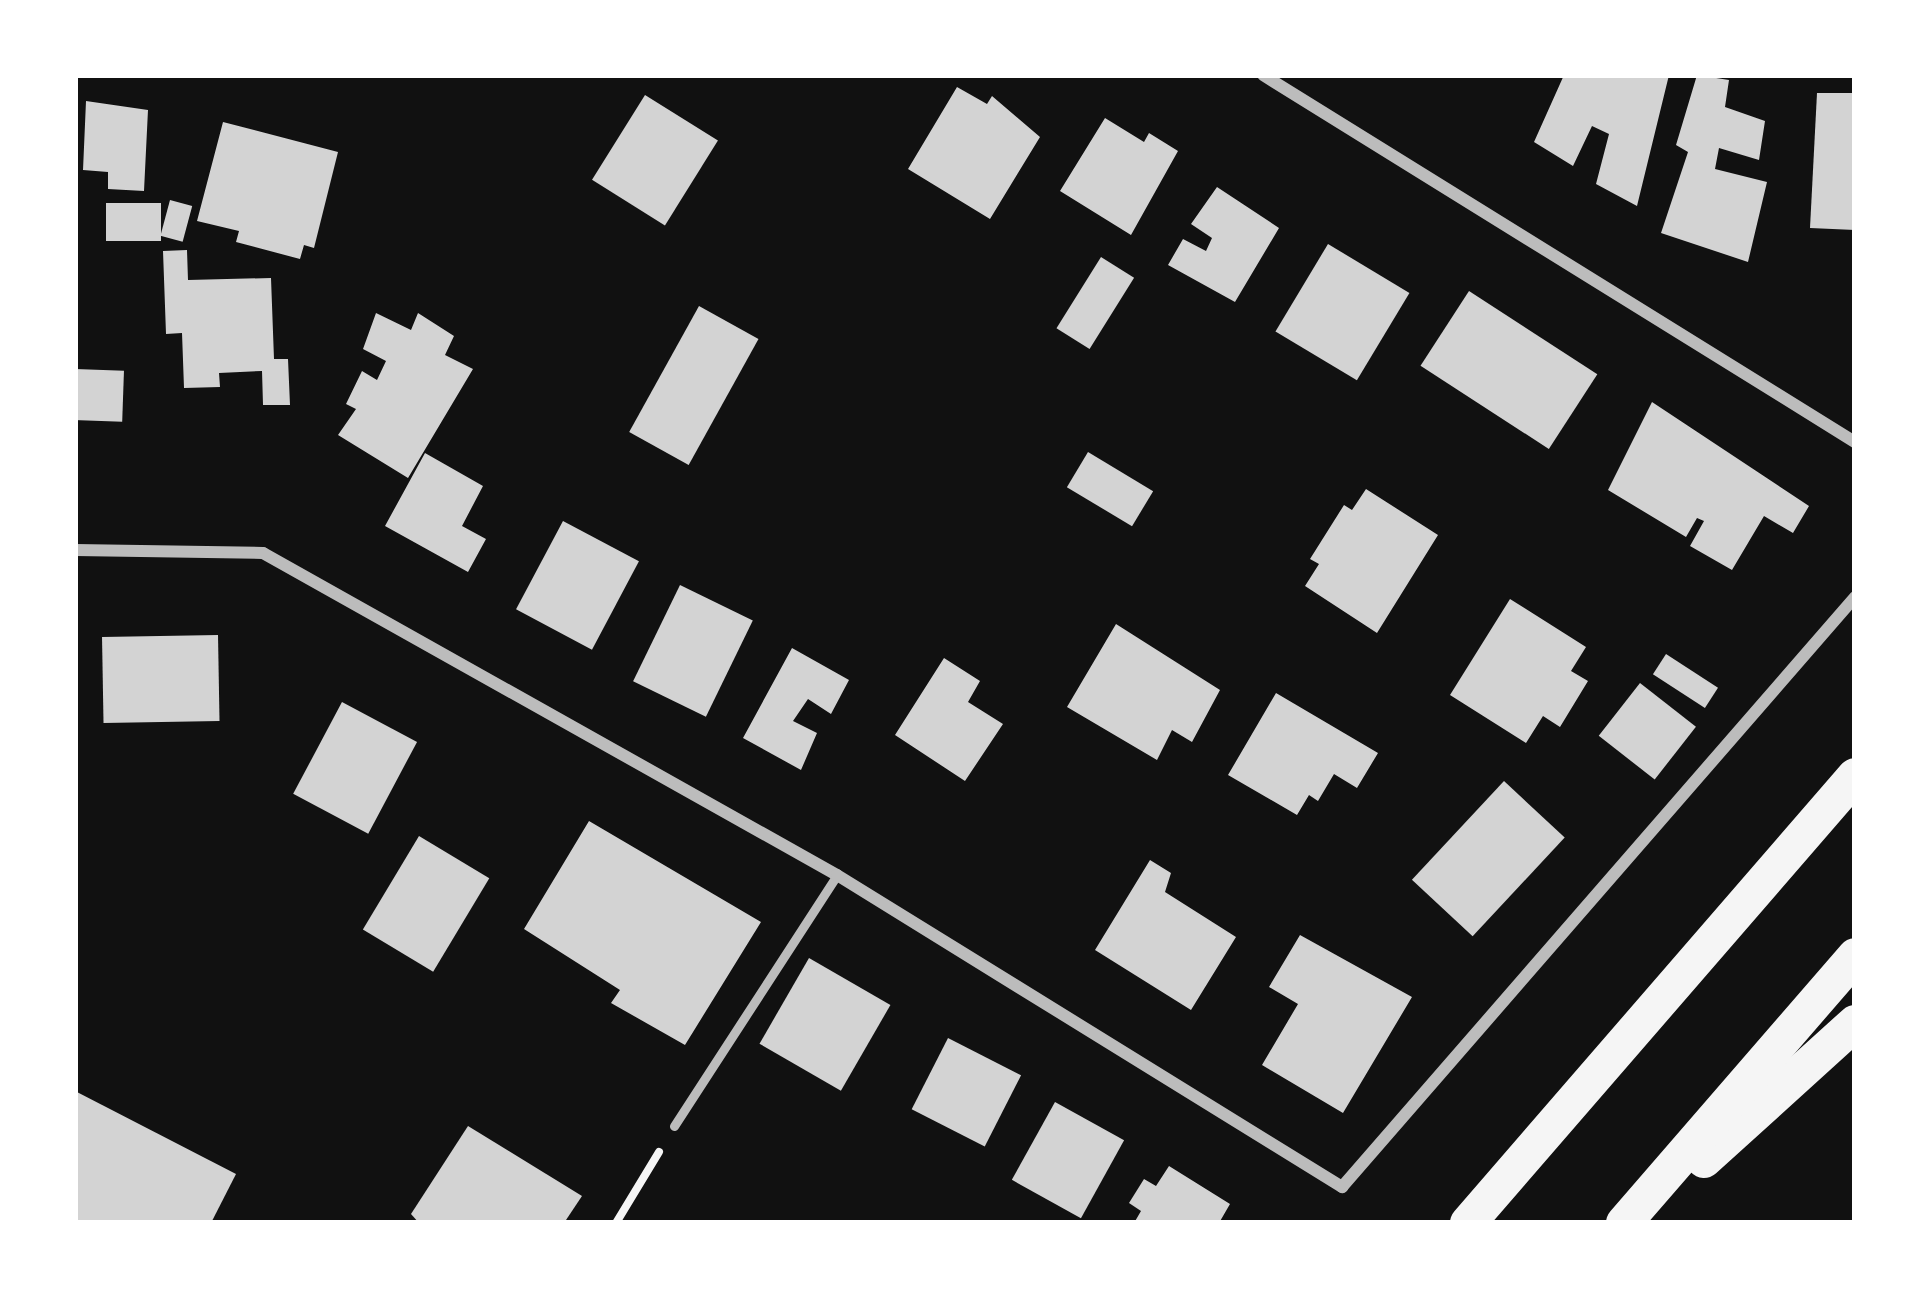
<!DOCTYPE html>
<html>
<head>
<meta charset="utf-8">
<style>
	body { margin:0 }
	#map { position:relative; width:1930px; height:1298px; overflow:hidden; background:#111; font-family:"Varela Round",sans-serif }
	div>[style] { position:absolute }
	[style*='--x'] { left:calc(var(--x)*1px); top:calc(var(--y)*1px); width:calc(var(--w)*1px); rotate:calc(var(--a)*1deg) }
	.building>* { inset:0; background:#d3d3d3; transform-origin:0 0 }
	.path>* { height:8px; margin:-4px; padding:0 4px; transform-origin:4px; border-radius:4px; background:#f5f5f5 }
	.service>* { height:9px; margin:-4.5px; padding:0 4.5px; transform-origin:4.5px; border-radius:4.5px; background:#bcbcbc }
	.minor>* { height:12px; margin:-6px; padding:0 6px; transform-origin:6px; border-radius:6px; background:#bcbcbc }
	.motorway>* { height:36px; margin:-18px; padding:0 18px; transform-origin:18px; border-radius:18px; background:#f5f5f5 }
	span { translate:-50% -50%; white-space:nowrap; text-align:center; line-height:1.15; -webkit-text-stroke:12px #fff; paint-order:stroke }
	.frame { position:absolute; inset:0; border:78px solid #fff; pointer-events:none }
</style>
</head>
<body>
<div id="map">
	<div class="building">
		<i style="clip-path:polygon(1564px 75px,1669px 75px,1637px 206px,1596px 184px,1609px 134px,1592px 126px,1573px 166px,1534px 142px)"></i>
		<i style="clip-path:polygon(1697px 75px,1729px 80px,1725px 107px,1765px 121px,1759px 160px,1719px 148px,1715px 169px,1767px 182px,1748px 262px,1661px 233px,1688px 152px,1676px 145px)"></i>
		<i style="clip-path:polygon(957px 87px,987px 104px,992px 96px,1040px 137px,990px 219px,908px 169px)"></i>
		<i style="clip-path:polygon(1817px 93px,1855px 93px,1855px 230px,1810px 228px)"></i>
		<i style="left:645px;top:95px;width:86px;height:100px;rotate:32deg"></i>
		<i style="clip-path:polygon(86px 101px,148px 110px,144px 191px,108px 189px,108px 172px,83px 170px)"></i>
		<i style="clip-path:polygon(1105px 118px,1144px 142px,1149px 133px,1178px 151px,1131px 235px,1060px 191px)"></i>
		<i style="clip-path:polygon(223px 122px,338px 152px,314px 248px,304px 245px,300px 259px,236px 242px,239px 231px,197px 221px)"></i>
		<i style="clip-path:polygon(1217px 187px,1279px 228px,1235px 302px,1168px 265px,1183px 239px,1206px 251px,1212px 238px,1191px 224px)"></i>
		<i style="left:170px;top:200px;width:23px;height:37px;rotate:15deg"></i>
		<i style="left:161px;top:203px;width:38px;height:55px;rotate:90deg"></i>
		<i style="left:1328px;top:244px;width:95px;height:102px;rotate:31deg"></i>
		<i style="clip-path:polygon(187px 250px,188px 280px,271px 278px,274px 359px,288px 359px,290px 405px,263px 405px,262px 371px,219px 373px,220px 387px,184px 388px,182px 333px,166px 334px,163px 251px)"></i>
		<i style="left:1101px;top:257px;width:39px;height:84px;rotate:32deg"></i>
		<i style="left:1469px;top:291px;width:153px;height:89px;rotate:33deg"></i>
		<i style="left:699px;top:306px;width:68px;height:144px;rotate:29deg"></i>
		<i style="clip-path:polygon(376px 313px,411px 330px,418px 313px,454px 336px,445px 355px,473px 369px,408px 478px,338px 435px,356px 409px,346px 404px,362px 371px,377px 380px,386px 361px,363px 349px)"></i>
		<i style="left:75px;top:369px;width:49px;height:51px;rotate:2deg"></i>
		<i style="clip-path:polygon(1652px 402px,1809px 506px,1793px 533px,1764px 516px,1732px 570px,1690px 546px,1704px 521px,1697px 518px,1686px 537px,1608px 490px)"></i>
		<i style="left:1088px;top:452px;width:76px;height:41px;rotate:31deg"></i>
		<i style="clip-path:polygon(425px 453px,483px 486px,462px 526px,486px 539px,468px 572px,385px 526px)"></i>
		<i style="clip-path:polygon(1366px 489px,1438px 535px,1377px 633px,1305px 586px,1319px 564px,1310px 559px,1344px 505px,1352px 510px)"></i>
		<i style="left:563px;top:521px;width:86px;height:100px;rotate:28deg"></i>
		<i style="left:680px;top:585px;width:81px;height:107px;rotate:26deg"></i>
		<i style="clip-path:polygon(1510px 599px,1586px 647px,1571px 671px,1588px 681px,1560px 727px,1543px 716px,1526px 743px,1450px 695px)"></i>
		<i style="clip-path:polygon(1116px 624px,1220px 690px,1192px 742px,1172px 730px,1157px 760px,1067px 707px)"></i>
		<i style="left:218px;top:635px;width:86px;height:116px;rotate:89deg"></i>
		<i style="clip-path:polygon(792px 648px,849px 680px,831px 714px,808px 699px,793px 721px,817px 733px,801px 770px,743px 738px)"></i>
		<i style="left:1666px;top:654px;width:62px;height:24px;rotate:33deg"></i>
		<i style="clip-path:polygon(944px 658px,980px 681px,968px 702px,1003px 724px,965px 781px,895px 735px)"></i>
		<i style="left:1640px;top:683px;width:71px;height:67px;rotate:38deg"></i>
		<i style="clip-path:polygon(1276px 693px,1378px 753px,1357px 788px,1334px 774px,1318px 801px,1309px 795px,1297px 815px,1228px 775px)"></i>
		<i style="left:342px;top:702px;width:85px;height:104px;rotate:28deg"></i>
		<i style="left:1504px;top:781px;width:83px;height:135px;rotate:43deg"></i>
		<i style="clip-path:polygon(589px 821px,761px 922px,685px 1045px,611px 1003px,620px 990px,524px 929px)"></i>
		<i style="left:419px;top:836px;width:82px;height:109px;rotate:31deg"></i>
		<i style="clip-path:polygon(1150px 860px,1171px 873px,1165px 892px,1236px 937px,1191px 1010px,1095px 950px)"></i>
		<i style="clip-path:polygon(1300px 935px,1412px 997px,1343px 1113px,1262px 1065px,1298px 1004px,1269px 987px)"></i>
		<i style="left:809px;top:958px;width:94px;height:99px;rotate:30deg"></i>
		<i style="left:948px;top:1038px;width:82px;height:80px;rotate:27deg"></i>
		<i style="clip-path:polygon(75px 1091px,236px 1174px,211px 1223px,75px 1223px)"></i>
		<i style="left:1055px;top:1102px;width:79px;height:89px;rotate:29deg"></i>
		<i style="clip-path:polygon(468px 1126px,582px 1196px,564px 1223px,419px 1223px,411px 1214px)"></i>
		<i style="clip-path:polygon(1169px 1166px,1230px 1204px,1219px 1223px,1134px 1223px,1141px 1211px,1129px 1203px,1144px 1179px,1156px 1186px)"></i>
	</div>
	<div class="path">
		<i style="--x:616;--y:1223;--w:83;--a:-58.8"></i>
	</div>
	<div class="service">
		<i style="--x:674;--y:1126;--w:299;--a:-57"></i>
	</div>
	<div class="minor">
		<i style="--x:1263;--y:75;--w:697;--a:31.8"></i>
		<i style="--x:75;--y:550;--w:188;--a:0.9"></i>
		<i style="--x:263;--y:553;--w:658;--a:29.29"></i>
		<i style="--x:837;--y:875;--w:594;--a:31.71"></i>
		<i style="--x:1342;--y:1187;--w:782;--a:-48.99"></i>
	</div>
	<div class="motorway">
		<i style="--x:1704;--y:1160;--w:204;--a:-42.2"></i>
		<i style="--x:1468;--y:1223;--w:591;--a:-49.11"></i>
		<i style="--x:1624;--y:1223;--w:353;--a:-49.1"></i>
	</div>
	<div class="frame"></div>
</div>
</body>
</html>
